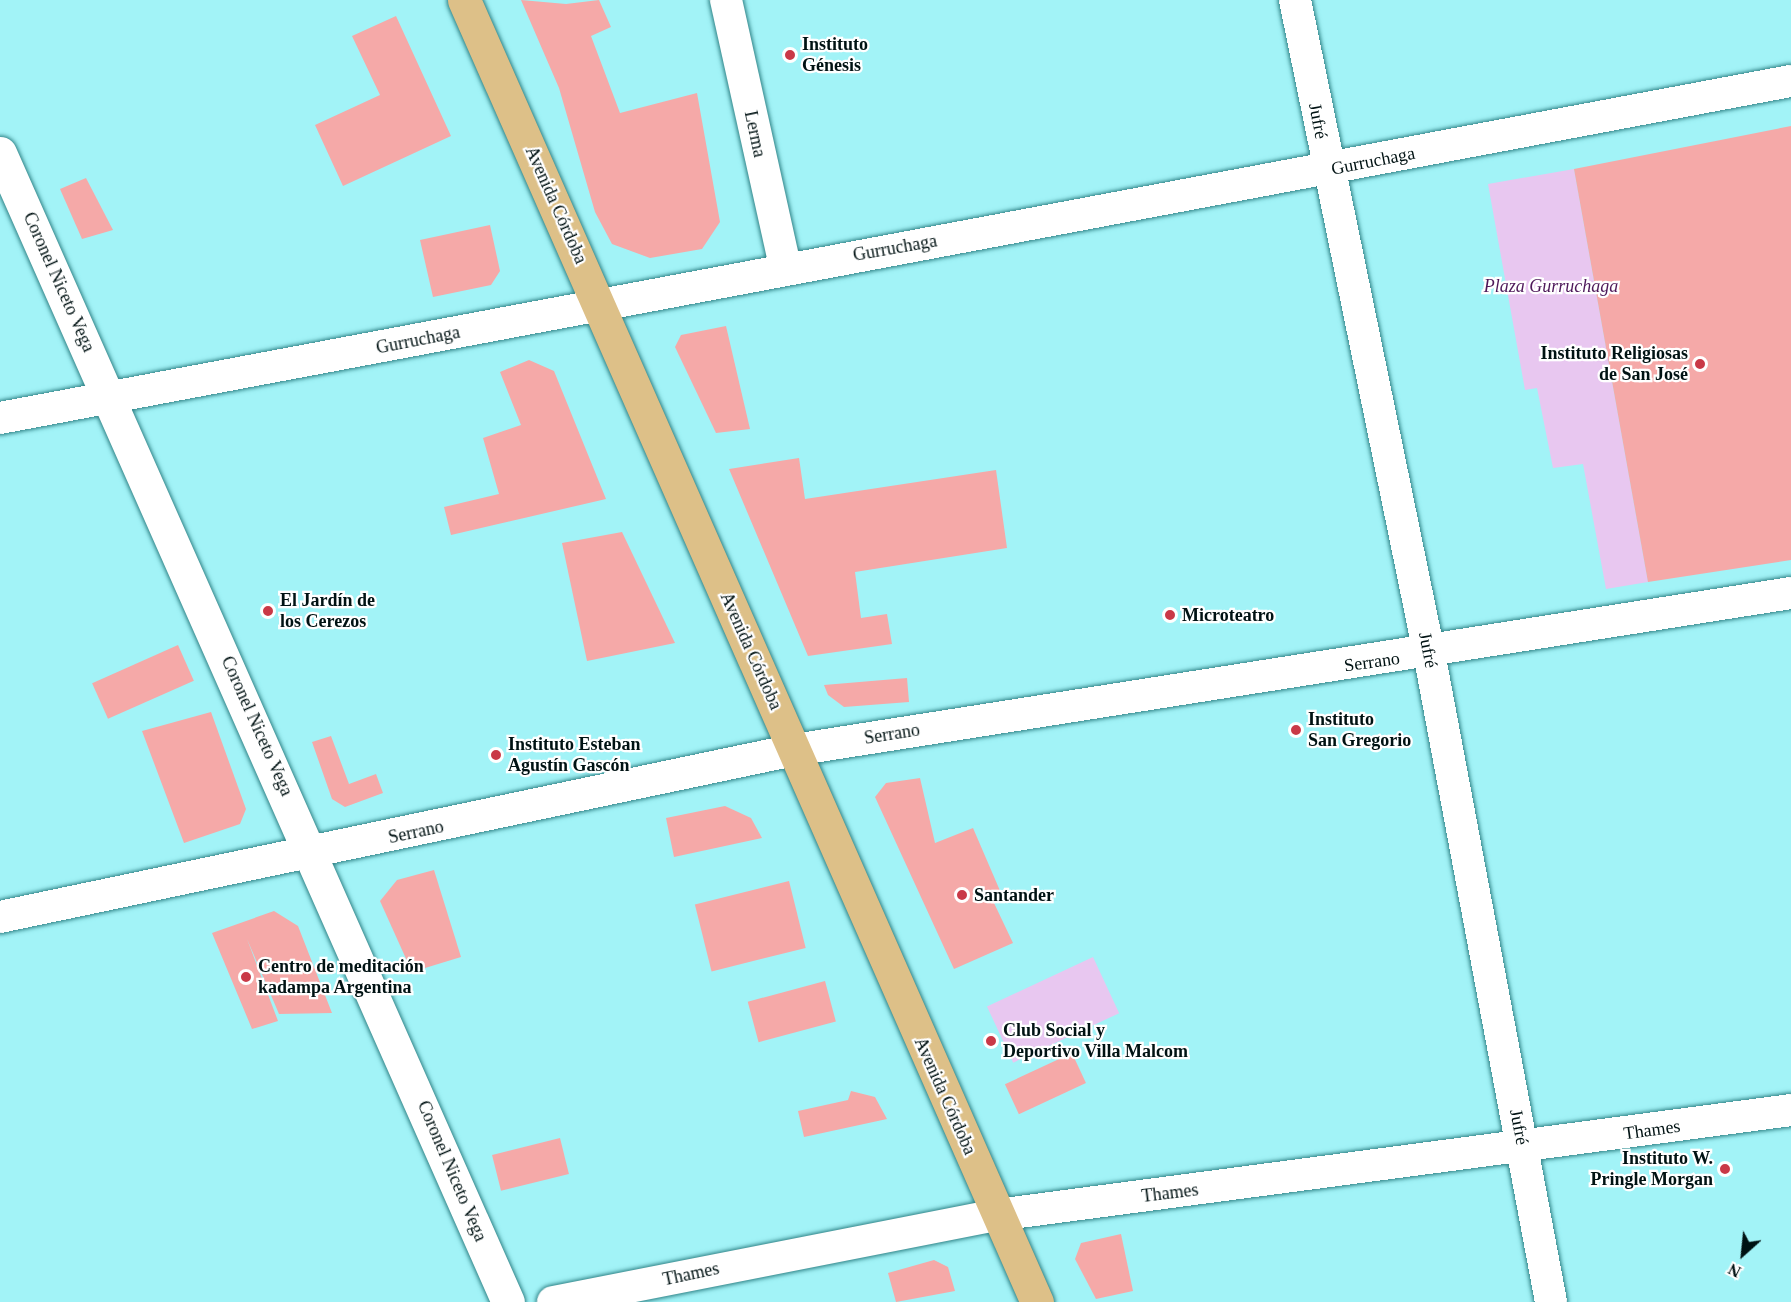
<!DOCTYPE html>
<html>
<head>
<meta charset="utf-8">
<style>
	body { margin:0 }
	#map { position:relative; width:1791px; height:1302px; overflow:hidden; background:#a2f3f7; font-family:Georgia,serif }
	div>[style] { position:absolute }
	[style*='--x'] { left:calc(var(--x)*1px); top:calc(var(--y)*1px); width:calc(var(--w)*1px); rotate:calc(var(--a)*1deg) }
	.green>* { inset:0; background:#e8c7f0; transform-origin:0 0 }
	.building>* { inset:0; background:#f5a9a8; transform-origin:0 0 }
	.roads { filter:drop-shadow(0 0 2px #318488) drop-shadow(0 0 2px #318488) }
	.minor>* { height:32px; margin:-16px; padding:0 16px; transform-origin:16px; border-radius:16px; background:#fff }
	.tertiary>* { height:33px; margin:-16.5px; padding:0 16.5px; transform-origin:16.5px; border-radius:16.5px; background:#fff }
	.primary>* { height:33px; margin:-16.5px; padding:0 16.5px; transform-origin:16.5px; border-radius:16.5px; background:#ddc088 }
	.dots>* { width:16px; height:16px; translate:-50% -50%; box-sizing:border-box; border:3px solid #fff; border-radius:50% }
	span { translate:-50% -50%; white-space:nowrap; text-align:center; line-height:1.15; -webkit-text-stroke:4.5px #fff; paint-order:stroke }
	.poi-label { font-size:18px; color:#001213; font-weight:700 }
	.left { translate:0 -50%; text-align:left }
	.right { translate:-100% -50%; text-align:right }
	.street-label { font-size:18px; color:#001213 }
	.park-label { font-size:18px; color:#4e195a; font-style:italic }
	.north { position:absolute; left:1713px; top:1224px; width:60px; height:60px; -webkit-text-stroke:4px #fff; paint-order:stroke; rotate:207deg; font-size:16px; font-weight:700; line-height:24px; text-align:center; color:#001213 }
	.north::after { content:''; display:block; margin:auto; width:21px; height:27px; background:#001213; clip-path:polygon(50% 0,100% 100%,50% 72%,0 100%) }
</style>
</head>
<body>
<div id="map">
	<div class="green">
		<i style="clip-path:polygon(1574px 169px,1648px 582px,1606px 589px,1583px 464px,1553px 468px,1537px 388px,1525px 390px,1488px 184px)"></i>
		<i style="left:1093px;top:957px;width:62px;height:117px;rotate:65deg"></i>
	</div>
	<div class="building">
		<i style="clip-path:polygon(521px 0,566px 4px,599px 0,611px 27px,591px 36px,620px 113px,697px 93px,720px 222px,702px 249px,650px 258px,612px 244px,595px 212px,559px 88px)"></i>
		<i style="clip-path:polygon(396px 16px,451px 136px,343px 186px,315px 125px,380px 95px,352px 36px)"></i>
		<i style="clip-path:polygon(1791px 126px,1791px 560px,1648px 582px,1574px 169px)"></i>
		<i style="clip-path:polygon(86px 178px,113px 230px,82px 239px,60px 189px)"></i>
		<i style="clip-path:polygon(490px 225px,500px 271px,491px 285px,433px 297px,420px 240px)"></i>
		<i style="clip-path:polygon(726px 326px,750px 429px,716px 433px,675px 347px,681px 335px)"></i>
		<i style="clip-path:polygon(529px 360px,554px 371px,606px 499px,451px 535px,444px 507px,499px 494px,483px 438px,521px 425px,500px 372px)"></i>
		<i style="clip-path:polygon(799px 458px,805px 499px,996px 470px,1007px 548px,855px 572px,861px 618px,887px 614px,892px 644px,808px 656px,729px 469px)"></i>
		<i style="clip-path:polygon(622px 532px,675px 643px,587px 661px,562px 543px)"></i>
		<i style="left:178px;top:645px;width:39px;height:94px;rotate:66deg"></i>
		<i style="clip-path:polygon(907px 678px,909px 702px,844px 707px,828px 695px,824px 685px)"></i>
		<i style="clip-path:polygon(211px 712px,246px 809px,240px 824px,184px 843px,142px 731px)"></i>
		<i style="clip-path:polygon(331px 736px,349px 784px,376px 774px,383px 793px,345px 807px,332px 799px,312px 742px)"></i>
		<i style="clip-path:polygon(920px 778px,935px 843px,973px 828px,1004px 900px,994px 903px,1013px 943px,954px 969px,875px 797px,886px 783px)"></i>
		<i style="clip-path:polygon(725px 806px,751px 818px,762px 838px,674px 857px,666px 818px)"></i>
		<i style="clip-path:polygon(434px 870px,461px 957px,412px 972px,380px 901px,397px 880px)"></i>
		<i style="left:789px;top:881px;width:69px;height:97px;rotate:76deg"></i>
		<i style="clip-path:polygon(274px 911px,298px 926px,332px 1013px,279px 1014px,247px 939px,278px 1021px,252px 1029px,212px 933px)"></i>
		<i style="left:825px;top:981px;width:42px;height:80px;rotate:75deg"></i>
		<i style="left:1072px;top:1053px;width:33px;height:74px;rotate:65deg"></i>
		<i style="clip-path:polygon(851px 1091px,875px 1097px,887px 1119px,804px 1137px,798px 1111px,848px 1100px)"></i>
		<i style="left:560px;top:1138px;width:37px;height:70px;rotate:76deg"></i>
		<i style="clip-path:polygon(1121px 1234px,1133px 1291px,1096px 1299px,1075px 1259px,1081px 1243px)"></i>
		<i style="clip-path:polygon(934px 1260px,948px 1267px,955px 1291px,896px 1302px,888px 1273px)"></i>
	</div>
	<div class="roads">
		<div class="minor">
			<i style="--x:726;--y:0;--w:273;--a:77.5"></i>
			<i style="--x:1295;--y:0;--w:667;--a:78.4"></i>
			<i style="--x:1429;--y:653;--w:660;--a:79.35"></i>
			<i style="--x:0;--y:418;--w:1822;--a:-10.66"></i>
			<i style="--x:0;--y:917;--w:811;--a:-11.88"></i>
			<i style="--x:794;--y:750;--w:1009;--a:-8.95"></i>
			<i style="--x:553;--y:1302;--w:452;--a:-11.1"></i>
			<i style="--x:997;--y:1215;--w:801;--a:-7.53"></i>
		</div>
		<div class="tertiary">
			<i style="--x:0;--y:153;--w:1256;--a:66.15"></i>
		</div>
		<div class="primary">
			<i style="--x:464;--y:0;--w:1423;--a:66.25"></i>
		</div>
	</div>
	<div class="dots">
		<i style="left:790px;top:55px;background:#c93947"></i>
		<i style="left:1700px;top:364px;background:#c93947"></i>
		<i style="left:268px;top:611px;background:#c93947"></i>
		<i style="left:1170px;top:615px;background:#c93947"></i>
		<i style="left:1296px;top:730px;background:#c93947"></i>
		<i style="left:496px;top:755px;background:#c93947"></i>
		<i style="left:962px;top:895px;background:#c93947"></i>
		<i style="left:246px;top:977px;background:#c93947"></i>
		<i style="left:991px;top:1041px;background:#c93947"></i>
		<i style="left:1725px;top:1169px;background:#c93947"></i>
	</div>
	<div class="poi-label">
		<span class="left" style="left:802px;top:55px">Instituto<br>Génesis</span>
		<span class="right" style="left:1688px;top:364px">Instituto Religiosas<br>de San José</span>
		<span class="left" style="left:280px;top:611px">El Jardín de<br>los Cerezos</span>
		<span class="left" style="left:1182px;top:615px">Microteatro</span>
		<span class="left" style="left:1308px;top:730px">Instituto<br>San Gregorio</span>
		<span class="left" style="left:508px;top:755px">Instituto Esteban<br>Agustín Gascón</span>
		<span class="left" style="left:974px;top:895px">Santander</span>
		<span class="left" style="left:258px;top:977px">Centro de meditación<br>kadampa Argentina</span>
		<span class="left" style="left:1003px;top:1041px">Club Social y<br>Deportivo Villa Malcom</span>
		<span class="right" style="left:1713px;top:1169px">Instituto W.<br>Pringle Morgan</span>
	</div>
	<div class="street-label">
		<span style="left:1318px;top:121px;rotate:79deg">Jufré</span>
		<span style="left:755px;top:134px;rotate:78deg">Lerma</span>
		<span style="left:1373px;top:161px;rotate:-11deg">Gurruchaga</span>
		<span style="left:556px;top:205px;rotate:66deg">Avenida Córdoba</span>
		<span style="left:895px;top:248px;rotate:-10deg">Gurruchaga</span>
		<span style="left:59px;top:282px;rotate:66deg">Coronel Niceto Vega</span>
		<span style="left:418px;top:340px;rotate:-11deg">Gurruchaga</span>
		<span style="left:1428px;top:650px;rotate:79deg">Jufré</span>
		<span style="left:751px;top:651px;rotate:66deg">Avenida Córdoba</span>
		<span style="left:1372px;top:662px;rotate:-8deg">Serrano</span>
		<span style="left:257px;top:726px;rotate:66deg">Coronel Niceto Vega</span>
		<span style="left:892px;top:734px;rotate:-9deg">Serrano</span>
		<span style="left:416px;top:832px;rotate:-12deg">Serrano</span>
		<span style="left:945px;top:1096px;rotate:66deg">Avenida Córdoba</span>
		<span style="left:1519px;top:1127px;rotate:79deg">Jufré</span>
		<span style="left:1652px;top:1130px;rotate:-8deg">Thames</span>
		<span style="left:452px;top:1171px;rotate:67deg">Coronel Niceto Vega</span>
		<span style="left:1170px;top:1193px;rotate:-7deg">Thames</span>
		<span style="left:691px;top:1274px;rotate:-12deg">Thames</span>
	</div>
	<div class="park-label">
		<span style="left:1551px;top:286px">Plaza Gurruchaga</span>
	</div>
	<div class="north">N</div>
</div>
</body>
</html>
